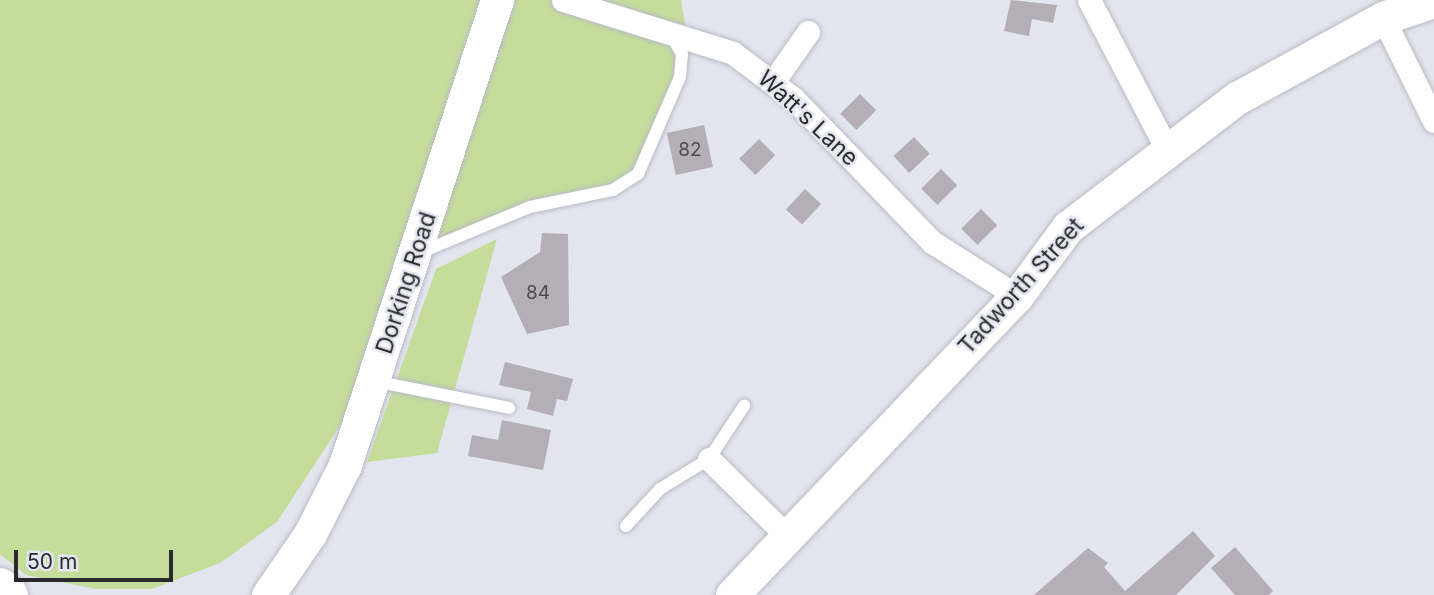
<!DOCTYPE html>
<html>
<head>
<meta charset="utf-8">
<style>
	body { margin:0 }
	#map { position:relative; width:1434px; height:595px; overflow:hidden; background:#e3e5ef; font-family:Inter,sans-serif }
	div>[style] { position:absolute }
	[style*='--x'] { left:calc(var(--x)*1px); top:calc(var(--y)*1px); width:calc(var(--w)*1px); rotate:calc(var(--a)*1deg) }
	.green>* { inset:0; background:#c4dd9b }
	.building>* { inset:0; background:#b4aeb7; transform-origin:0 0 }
	.roads { filter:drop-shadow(0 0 2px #b8bac4) drop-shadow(0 0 2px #b8bac4) }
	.service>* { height:12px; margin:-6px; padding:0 6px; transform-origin:6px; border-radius:6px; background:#fff }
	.minor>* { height:23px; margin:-11.5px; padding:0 11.5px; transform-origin:11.5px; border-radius:11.5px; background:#fff }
	.secondary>* { height:33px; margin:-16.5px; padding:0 16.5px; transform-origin:16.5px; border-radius:16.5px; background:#fff }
	.trunk>* { height:38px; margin:-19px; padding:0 19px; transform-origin:19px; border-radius:19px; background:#fff }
	span { translate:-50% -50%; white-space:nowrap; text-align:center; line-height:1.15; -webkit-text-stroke:5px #e3e5ef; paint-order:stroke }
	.number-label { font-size:19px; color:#4c4b50 }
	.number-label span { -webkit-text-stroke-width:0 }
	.street-label { font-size:23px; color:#2a2a2e }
	.scale { position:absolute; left:14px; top:550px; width:159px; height:32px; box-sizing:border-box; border:4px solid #2a2a2e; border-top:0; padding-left:9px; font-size:21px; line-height:24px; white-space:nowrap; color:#2a2a2e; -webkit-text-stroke:5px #e3e5ef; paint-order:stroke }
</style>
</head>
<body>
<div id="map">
	<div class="green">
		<i style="clip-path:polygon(0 0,563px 0,670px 34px,683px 66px,627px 184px,530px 207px,416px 255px,345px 418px,277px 522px,220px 563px,152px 589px,96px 589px,26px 575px,0 554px)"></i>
		<i style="clip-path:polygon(581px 0,681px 0,685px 25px)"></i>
		<i style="clip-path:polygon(497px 239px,437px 453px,367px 462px,436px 269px)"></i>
	</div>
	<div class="building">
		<i style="clip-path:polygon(1011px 0,1057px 5px,1053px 23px,1032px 19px,1029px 36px,1004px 31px)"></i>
		<i style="left:860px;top:94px;width:23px;height:28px;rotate:45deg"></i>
		<i style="left:704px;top:125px;width:43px;height:38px;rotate:78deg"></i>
		<i style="left:914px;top:137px;width:23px;height:28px;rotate:47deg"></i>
		<i style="left:759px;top:139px;width:23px;height:28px;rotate:45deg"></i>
		<i style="left:941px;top:169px;width:23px;height:28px;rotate:45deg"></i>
		<i style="left:805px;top:189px;width:22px;height:28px;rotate:43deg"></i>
		<i style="left:981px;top:209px;width:23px;height:28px;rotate:45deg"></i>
		<i style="clip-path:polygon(542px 233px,568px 234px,569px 325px,527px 334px,501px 277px,540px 252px)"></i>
		<i style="clip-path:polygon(505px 362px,573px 379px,567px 401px,557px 399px,553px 416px,527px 409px,531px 392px,499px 385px)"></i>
		<i style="clip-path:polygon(502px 420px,551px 430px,543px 470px,468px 456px,472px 435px,498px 440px)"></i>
		<i style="clip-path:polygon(1193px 531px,1215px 556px,1176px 595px,1034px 595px,1088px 548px,1108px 563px,1104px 567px,1125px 591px)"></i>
		<i style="clip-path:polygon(1235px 547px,1273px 591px,1269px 595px,1235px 595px,1211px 568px)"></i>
	</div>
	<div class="roads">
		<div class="service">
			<i style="--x:419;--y:253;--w:120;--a:-22.5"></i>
			<i style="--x:530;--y:207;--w:85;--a:-11.6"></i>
			<i style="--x:613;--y:190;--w:30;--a:-33"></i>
			<i style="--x:638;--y:174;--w:106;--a:-66.6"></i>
			<i style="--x:680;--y:77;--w:23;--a:-85"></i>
			<i style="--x:682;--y:54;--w:23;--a:-121"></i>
			<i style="--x:374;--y:381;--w:138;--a:11.3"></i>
			<i style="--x:626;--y:526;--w:50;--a:-47.4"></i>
			<i style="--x:660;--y:489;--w:57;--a:-31.5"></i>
			<i style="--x:709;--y:459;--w:64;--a:-56.6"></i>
		</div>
		<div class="minor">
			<i style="--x:563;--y:0;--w:178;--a:17.3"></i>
			<i style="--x:733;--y:53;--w:75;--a:36.9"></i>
			<i style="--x:793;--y:98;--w:200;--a:46"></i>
			<i style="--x:932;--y:242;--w:101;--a:32.4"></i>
			<i style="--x:1089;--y:0;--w:168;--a:62.4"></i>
			<i style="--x:1383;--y:18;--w:115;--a:63.7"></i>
			<i style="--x:773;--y:82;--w:61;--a:-55"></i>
			<i style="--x:709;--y:459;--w:108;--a:44.6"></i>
		</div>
		<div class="secondary">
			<i style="--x:268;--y:595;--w:74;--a:-55.5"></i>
			<i style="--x:310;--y:534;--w:77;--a:-63.1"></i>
			<i style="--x:345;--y:465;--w:489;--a:-71.9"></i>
			<i style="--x:732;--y:595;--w:413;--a:-46.4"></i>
			<i style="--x:1017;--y:296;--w:86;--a:-53.5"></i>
			<i style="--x:1068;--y:227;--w:213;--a:-37.4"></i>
			<i style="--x:1237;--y:98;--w:166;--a:-28.7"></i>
			<i style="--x:1383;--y:18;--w:54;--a:-18.4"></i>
		</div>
		<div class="trunk">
			<i style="--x:0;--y:587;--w:12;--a:42"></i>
		</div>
	</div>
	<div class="number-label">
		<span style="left:690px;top:150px">82</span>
		<span style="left:538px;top:293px">84</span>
	</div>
	<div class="street-label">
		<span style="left:808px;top:118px;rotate:43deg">Watt's Lane</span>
		<span style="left:406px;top:283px;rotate:-72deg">Dorking Road</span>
		<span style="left:1021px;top:286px;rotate:-48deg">Tadworth Street</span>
	</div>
	<div class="scale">50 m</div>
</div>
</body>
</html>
